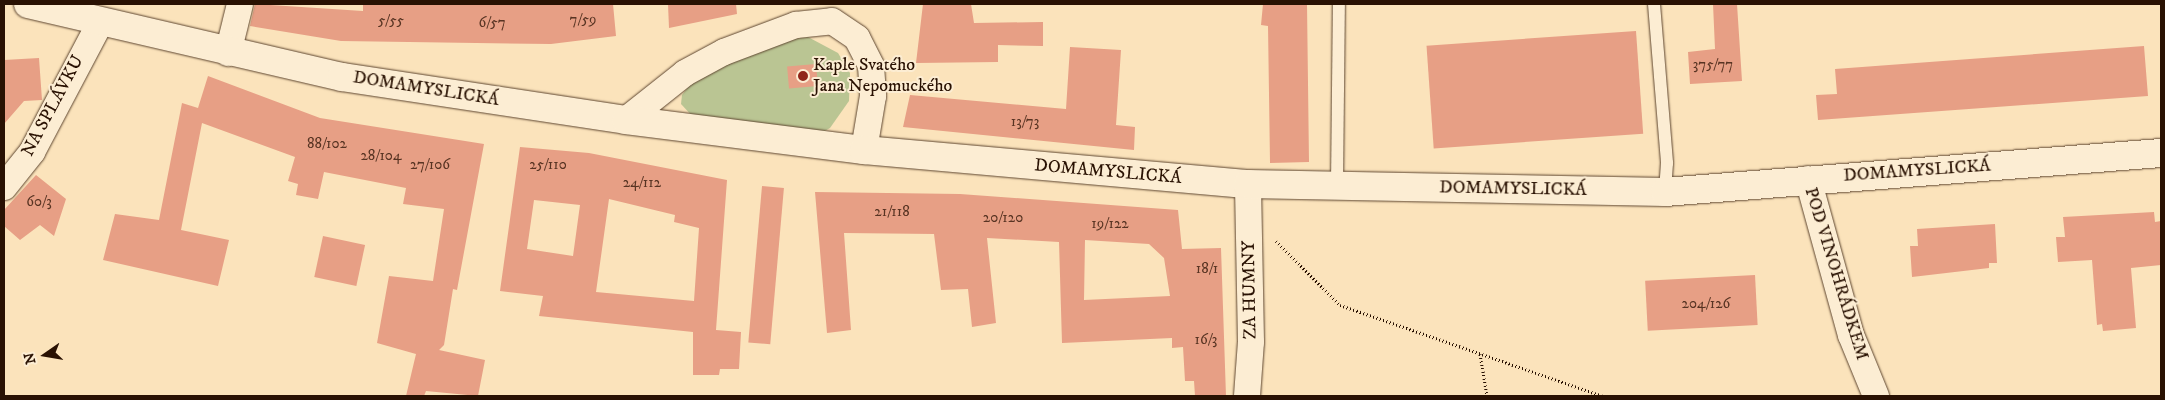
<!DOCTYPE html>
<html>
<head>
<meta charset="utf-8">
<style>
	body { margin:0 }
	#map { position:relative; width:2165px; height:400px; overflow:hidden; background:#fbe3bb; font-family:"IM FELL DW Pica",serif }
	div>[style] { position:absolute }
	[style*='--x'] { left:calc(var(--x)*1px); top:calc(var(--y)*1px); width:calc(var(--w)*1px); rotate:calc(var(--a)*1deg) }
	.green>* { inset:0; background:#bac593 }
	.building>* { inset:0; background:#e79f85; transform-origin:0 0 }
	.path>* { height:3px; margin-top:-1.5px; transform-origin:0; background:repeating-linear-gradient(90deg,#291102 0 1px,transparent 0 3.5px) }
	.roads { filter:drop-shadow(0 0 1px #5e4630) drop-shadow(0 0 1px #5e4630) }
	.service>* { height:12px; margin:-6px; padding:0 6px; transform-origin:6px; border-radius:6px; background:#fcedd3 }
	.minor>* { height:26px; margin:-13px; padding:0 13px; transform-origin:13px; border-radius:13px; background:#fcedd3 }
	.tertiary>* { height:28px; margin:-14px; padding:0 14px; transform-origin:14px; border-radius:14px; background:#fcedd3 }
	.dots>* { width:14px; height:14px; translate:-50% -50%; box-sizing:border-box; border:2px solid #fcedd3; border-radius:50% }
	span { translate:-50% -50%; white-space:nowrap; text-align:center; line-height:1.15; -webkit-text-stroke:4px #fcedd3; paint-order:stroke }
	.number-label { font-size:15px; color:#583423 }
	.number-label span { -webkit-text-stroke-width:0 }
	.poi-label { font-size:18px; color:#291102 }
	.left { translate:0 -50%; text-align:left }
	.street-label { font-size:18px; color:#291102 }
	.frame { position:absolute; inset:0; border:5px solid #291102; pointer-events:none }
	.north { position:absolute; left:20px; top:330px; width:50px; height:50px; -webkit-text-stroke:4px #fcedd3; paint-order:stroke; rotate:257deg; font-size:14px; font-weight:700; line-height:20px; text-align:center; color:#291102 }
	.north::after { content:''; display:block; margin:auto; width:18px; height:22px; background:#291102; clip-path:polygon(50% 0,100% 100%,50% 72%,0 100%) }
</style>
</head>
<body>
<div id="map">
	<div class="green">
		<i style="clip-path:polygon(808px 37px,838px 53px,850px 73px,849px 101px,830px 128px,823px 132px,694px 118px,681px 104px,682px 95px,694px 79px,779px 41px)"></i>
	</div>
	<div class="building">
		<i style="clip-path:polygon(255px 4px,363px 11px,363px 4px,613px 4px,616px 36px,551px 44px,341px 41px,250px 26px)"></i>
		<i style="clip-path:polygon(668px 4px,736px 4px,737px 14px,669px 28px)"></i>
		<i style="clip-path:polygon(923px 4px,971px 4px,974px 23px,1043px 22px,1043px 46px,998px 45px,998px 62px,916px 63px)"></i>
		<i style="clip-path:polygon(1263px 4px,1307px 4px,1309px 162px,1270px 163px,1268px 26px,1261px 25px)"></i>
		<i style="clip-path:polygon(1713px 4px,1737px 4px,1742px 81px,1690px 84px,1688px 52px,1715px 49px)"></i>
		<i style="left:1636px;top:31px;width:103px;height:210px;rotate:86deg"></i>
		<i style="clip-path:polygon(2144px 46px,2148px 96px,1818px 120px,1816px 95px,1837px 94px,1835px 69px)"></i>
		<i style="clip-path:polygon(1070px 47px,1121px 50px,1116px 125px,1135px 127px,1134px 150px,903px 127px,910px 95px,1066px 109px)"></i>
		<i style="clip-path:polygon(39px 58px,42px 100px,24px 101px,4px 124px,4px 60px)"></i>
		<i style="left:816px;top:64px;width:22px;height:29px;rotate:85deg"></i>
		<i style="clip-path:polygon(208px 76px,320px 118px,484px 144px,457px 290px,453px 289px,444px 345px,439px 350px,485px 360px,478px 396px,426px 391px,424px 396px,406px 396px,416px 354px,377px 343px,389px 276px,433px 281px,444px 209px,403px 204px,406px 188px,324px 172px,318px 199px,296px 195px,298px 184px,288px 181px,295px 157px,202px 123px,181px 230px,229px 240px,218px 286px,103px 260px,115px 214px,159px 220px,182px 103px,198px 108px)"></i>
		<i style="clip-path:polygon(evenodd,520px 147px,589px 153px,727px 180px,716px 330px,741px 332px,739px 369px,720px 369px,719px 375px,693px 375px,693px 332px,539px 316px,543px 296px,500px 291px,520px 147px,609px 199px,675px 215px,674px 222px,699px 228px,694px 301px,596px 292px,609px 199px,520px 147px,534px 200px,580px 205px,573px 256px,527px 249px,534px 200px)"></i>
		<i style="clip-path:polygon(36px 175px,66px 199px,54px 236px,40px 225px,20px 240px,4px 226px,4px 210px)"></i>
		<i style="left:762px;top:186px;width:22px;height:157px;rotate:5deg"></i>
		<i style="clip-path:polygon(evenodd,815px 192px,960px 194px,1178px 210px,1182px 249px,1221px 248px,1226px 396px,1195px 396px,1194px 381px,1185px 381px,1183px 347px,1172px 348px,1172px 338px,1062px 343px,1059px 242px,987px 238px,996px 323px,972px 327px,968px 289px,941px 290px,934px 234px,844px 233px,851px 330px,827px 333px,815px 192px,1085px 240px,1149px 244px,1164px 258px,1170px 296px,1084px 300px,1085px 240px)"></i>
		<i style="clip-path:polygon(2154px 212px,2155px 222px,2161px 221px,2161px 265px,2131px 268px,2136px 328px,2103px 331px,2102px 324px,2097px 325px,2092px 260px,2058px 262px,2056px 237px,2065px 237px,2063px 217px)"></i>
		<i style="clip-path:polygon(1995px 224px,1997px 263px,1989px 263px,1989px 268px,1912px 277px,1910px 246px,1918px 246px,1917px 229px)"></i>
		<i style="left:323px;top:236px;width:43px;height:42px;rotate:12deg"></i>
		<i style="left:1755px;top:275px;width:50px;height:110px;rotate:87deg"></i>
	</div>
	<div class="path">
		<i style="--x:1276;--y:241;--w:91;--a:45"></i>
		<i style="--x:1340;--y:305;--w:278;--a:19.1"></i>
		<i style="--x:1480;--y:354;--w:43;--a:80.5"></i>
	</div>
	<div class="roads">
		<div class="service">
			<i style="--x:1654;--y:4;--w:160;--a:85.3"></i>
			<i style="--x:1667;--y:163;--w:29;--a:94"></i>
			<i style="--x:1337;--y:185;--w:181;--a:-89.4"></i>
		</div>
		<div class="minor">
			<i style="--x:228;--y:53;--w:50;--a:-76.2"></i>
			<i style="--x:626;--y:120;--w:75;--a:-38.5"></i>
			<i style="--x:685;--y:73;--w:44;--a:-28.3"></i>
			<i style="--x:724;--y:52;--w:77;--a:-20.6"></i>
			<i style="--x:796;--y:25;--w:36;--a:-6"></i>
			<i style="--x:832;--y:21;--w:30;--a:34"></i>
			<i style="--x:857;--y:38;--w:31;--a:63"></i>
			<i style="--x:871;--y:66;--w:30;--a:86"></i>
			<i style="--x:873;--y:96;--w:55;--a:99.5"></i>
			<i style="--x:1808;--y:179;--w:162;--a:74.6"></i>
			<i style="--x:1851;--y:335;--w:66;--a:67.7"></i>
			<i style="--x:4;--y:187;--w:45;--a:-51.3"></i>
			<i style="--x:32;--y:152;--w:146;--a:-62.2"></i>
			<i style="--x:1247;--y:396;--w:54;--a:-85.8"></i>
			<i style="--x:1251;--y:342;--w:158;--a:-91.1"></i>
		</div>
		<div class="tertiary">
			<i style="--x:28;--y:4;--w:322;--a:13.1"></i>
			<i style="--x:342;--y:77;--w:287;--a:8.6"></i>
			<i style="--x:626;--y:120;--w:240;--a:7.2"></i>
			<i style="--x:864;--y:150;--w:386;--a:5.1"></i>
			<i style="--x:1248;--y:184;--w:417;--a:1.1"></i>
			<i style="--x:1665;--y:192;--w:498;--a:-4.5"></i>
		</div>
	</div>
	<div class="dots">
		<i style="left:803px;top:76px;background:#8f2418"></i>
	</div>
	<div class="number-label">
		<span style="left:583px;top:20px">7/59</span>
		<span style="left:391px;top:21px">5/55</span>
		<span style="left:492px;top:23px">6/57</span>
		<span style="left:1713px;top:65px">375/77</span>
		<span style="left:1025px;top:122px">13/73</span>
		<span style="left:327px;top:144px">88/102</span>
		<span style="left:381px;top:156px">28/104</span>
		<span style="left:430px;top:165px">27/106</span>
		<span style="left:548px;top:165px">25/110</span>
		<span style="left:642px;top:183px">24/112</span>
		<span style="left:39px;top:202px">60/3</span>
		<span style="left:892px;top:212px">21/118</span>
		<span style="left:1003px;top:218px">20/120</span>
		<span style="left:1110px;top:224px">19/122</span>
		<span style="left:1207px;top:269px">18/1</span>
		<span style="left:1706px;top:304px">204/126</span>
		<span style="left:1206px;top:340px">16/3</span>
	</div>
	<div class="poi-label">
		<span class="left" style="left:813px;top:76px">Kaple Svatého<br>Jana Nepomuckého</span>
	</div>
	<div class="street-label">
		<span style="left:426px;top:89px;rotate:9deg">DOMAMYSLICKÁ</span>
		<span style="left:53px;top:106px;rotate:-62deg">NA SPLÁVKU</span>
		<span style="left:1917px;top:171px;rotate:-4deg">DOMAMYSLICKÁ</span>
		<span style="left:1108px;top:172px;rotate:5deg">DOMAMYSLICKÁ</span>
		<span style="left:1513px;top:189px;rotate:1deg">DOMAMYSLICKÁ</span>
		<span style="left:1836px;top:274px;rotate:73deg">POD VINOHRÁDKEM</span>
		<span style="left:1250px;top:290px;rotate:-91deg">ZA HUMNY</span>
	</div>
	<div class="frame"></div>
	<div class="north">N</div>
</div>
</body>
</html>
